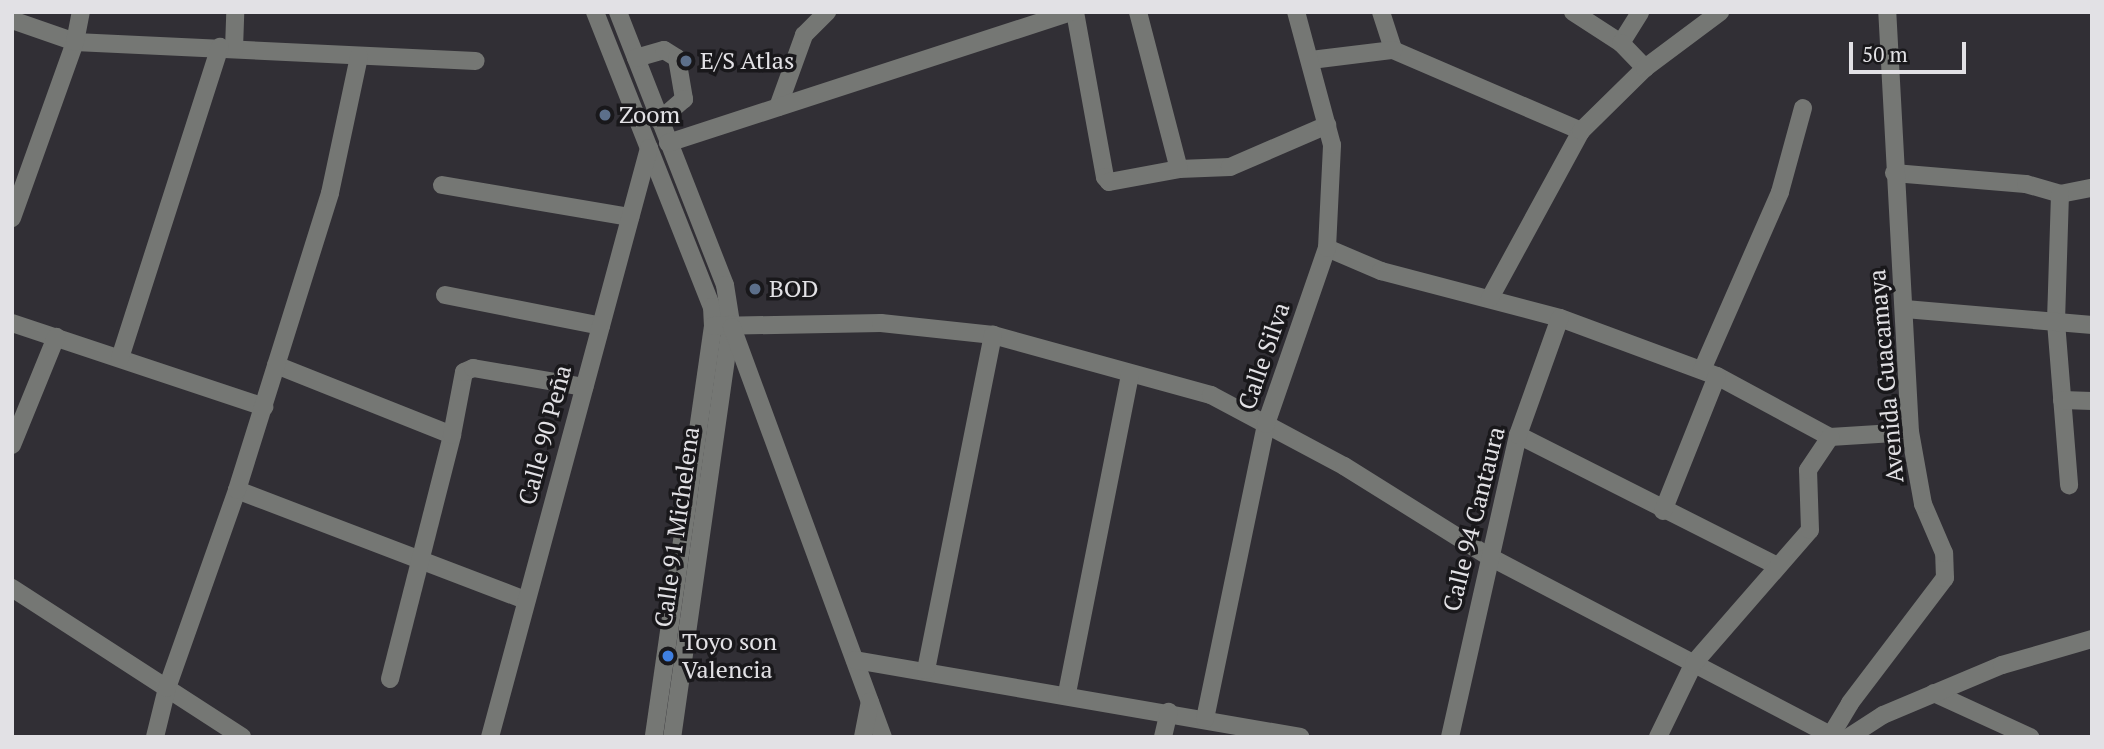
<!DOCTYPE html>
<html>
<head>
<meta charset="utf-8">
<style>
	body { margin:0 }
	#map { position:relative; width:2104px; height:749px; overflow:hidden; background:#312f35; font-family:"PT Serif",serif }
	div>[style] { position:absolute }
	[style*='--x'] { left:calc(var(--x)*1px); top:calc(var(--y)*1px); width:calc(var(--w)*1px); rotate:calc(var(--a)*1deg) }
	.minor>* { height:18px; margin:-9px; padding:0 9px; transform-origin:9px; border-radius:9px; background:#757774 }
	.dots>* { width:19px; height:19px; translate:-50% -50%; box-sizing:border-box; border:4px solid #19181b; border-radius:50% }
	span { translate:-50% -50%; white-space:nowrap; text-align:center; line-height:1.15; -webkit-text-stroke:7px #19181b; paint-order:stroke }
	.poi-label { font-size:24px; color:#e2e1e5 }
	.left { translate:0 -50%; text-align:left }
	.street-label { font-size:24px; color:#e2e1e5 }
	.frame { position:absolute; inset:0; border:14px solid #e2e1e5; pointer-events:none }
	.scale { position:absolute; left:1849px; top:42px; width:117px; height:32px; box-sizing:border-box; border:4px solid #e2e1e5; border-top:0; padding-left:9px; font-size:21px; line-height:24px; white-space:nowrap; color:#e2e1e5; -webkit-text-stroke:5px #19181b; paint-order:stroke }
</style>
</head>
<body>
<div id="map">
	<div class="minor">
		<i style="--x:595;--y:12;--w:317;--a:68.4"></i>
		<i style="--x:712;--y:307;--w:19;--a:87"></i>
		<i style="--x:713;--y:326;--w:415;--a:98.2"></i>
		<i style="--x:618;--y:12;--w:293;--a:68.6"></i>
		<i style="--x:725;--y:285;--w:39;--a:81"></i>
		<i style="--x:731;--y:324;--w:417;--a:98.1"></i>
		<i style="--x:1075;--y:12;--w:168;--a:79.7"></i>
		<i style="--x:1105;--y:177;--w:6;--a:51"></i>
		<i style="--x:1109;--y:182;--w:71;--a:-10.5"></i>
		<i style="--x:1179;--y:169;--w:51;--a:-2.2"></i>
		<i style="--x:1230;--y:167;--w:106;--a:-23.4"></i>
		<i style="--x:1138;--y:12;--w:162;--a:75.4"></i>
		<i style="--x:1381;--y:12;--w:40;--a:72"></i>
		<i style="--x:1393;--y:50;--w:205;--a:23.3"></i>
		<i style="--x:1573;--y:12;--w:57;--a:32.9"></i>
		<i style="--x:1621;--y:43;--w:36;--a:-58"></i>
		<i style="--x:12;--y:20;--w:67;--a:19.2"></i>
		<i style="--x:75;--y:42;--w:401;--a:2.7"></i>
		<i style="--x:1621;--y:43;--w:35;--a:46"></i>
		<i style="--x:234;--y:49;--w:37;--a:-88"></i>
		<i style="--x:636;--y:58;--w:29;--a:-16"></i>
		<i style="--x:664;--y:50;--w:15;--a:32"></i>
		<i style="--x:677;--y:58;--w:42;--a:80.3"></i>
		<i style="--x:684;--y:99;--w:33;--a:139"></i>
		<i style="--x:1311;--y:60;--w:83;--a:-7"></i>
		<i style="--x:778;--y:107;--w:77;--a:-70.1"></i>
		<i style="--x:804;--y:35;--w:33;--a:-45"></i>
		<i style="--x:668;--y:143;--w:424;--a:-18"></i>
		<i style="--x:1894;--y:173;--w:132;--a:4.8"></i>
		<i style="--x:2026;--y:184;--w:35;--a:16"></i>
		<i style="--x:2060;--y:194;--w:33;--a:-11"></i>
		<i style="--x:442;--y:185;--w:191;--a:9.7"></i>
		<i style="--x:2060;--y:194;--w:128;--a:91.8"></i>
		<i style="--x:2056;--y:322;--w:164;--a:85.4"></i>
		<i style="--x:12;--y:218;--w:187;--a:-70.3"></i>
		<i style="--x:75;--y:42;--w:31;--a:-79"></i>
		<i style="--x:1327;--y:248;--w:59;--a:23.1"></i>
		<i style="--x:1381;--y:271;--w:185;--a:14.7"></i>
		<i style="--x:1560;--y:318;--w:167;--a:20.3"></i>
		<i style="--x:1717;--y:376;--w:128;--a:28.4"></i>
		<i style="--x:1830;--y:437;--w:80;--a:-3.6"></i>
		<i style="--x:445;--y:295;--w:159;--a:11.2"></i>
		<i style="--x:1490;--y:298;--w:190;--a:-61.4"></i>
		<i style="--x:1581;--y:131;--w:90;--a:-44.5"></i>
		<i style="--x:1645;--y:68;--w:94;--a:-36.7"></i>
		<i style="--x:1905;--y:309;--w:188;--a:4.9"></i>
		<i style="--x:12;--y:323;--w:266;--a:18.4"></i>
		<i style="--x:713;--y:326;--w:168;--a:-1"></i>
		<i style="--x:881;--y:323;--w:113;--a:6.1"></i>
		<i style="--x:993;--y:335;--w:226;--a:15.4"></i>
		<i style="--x:1211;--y:395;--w:151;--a:28.1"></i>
		<i style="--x:1344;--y:466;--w:170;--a:32"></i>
		<i style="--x:1488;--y:556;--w:390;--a:27.6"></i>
		<i style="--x:732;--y:327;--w:437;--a:69.8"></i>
		<i style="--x:120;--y:358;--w:327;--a:-72.2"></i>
		<i style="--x:276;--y:365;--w:189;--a:21.7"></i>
		<i style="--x:1702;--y:370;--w:194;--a:-66.3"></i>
		<i style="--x:1780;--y:192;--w:87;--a:-74.7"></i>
		<i style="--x:2062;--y:400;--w:30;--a:2"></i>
		<i style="--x:1518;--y:435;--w:290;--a:26.8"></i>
		<i style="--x:12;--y:445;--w:117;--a:-67.8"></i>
		<i style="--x:237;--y:490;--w:308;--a:20.9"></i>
		<i style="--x:1663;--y:511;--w:145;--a:-68.2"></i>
		<i style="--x:12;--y:588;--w:274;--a:32.9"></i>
		<i style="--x:855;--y:660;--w:452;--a:9.8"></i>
		<i style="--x:926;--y:670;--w:342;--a:-78.7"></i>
		<i style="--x:390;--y:679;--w:252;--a:-75.7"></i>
		<i style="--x:452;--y:435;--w:64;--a:-79.2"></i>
		<i style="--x:464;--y:372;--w:10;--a:-24"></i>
		<i style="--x:473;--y:368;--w:113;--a:9.7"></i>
		<i style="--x:1067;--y:693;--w:325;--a:-78.8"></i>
		<i style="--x:1934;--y:693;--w:106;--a:24.6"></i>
		<i style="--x:1205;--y:719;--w:301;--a:-78.3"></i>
		<i style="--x:1266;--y:424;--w:186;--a:-70.9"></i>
		<i style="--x:1327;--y:248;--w:103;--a:-87.2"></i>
		<i style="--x:1332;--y:145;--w:138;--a:-105.1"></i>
		<i style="--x:1831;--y:735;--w:37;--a:-59"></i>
		<i style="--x:1850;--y:703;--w:157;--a:-52.8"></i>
		<i style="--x:1945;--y:578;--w:25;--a:-92"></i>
		<i style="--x:1944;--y:553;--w:53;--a:-113.2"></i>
		<i style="--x:1923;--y:504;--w:73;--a:-100.2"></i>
		<i style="--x:1910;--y:432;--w:421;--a:-93.1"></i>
		<i style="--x:155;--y:737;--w:50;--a:-76.2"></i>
		<i style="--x:167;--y:688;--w:210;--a:-70.5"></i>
		<i style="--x:237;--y:490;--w:311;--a:-72.6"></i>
		<i style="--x:330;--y:193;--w:140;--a:-78"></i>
		<i style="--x:490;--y:737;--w:610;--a:-74.89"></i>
		<i style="--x:863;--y:737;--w:36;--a:-79"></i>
		<i style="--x:1163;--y:737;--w:26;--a:-77"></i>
		<i style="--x:1450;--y:737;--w:310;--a:-77.3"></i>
		<i style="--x:1518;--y:435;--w:124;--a:-70.3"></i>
		<i style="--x:1658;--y:737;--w:82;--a:-64.1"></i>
		<i style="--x:1694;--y:663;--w:176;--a:-48.9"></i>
		<i style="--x:1810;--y:530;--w:60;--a:-91.9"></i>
		<i style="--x:1808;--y:470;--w:40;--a:-56"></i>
		<i style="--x:1849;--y:737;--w:40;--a:-32.9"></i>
		<i style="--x:1883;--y:715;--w:129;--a:-22.8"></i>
		<i style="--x:2002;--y:665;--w:94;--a:-16.1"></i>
	</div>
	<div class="dots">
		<i style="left:686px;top:61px;background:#5c6f8a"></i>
		<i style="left:605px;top:115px;background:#5c6f8a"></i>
		<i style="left:755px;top:289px;background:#5c6f8a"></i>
		<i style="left:668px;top:656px;background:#3f7fe0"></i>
	</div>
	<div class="poi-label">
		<span class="left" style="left:700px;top:61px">E/S Atlas</span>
		<span class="left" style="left:619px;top:115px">Zoom</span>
		<span class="left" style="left:769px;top:289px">BOD</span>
		<span class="left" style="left:682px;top:656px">Toyo son<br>Valencia</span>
	</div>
	<div class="street-label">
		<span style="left:1264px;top:356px;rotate:-71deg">Calle Silva</span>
		<span style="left:1886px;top:376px;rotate:-95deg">Avenida Guacamaya</span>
		<span style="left:545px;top:435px;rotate:-75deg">Calle 90 Peña</span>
		<span style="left:1474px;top:519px;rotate:-76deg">Calle 94 Cantaura</span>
		<span style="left:677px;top:527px;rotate:-82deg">Calle 91 Michelena</span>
	</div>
	<div class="frame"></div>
	<div class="scale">50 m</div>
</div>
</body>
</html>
